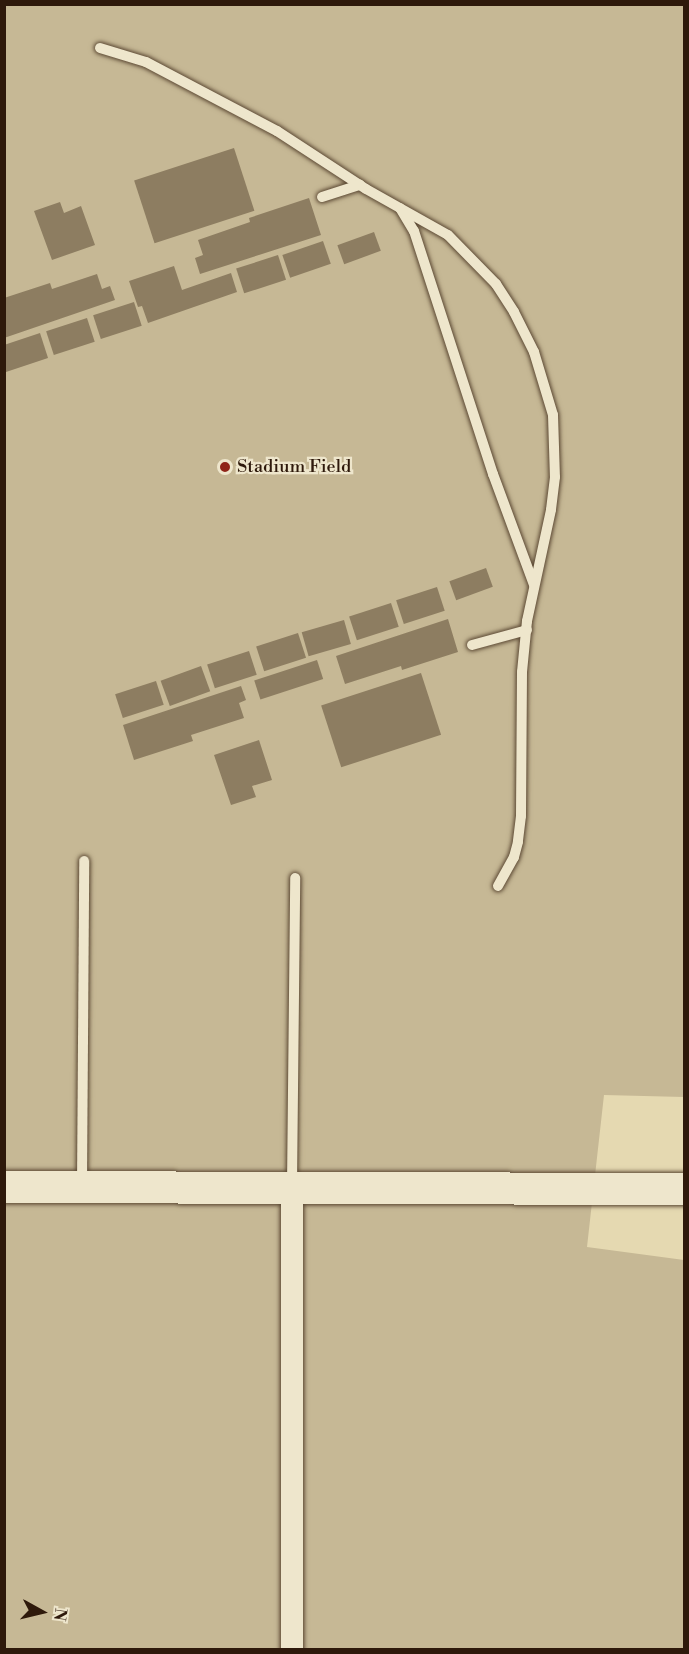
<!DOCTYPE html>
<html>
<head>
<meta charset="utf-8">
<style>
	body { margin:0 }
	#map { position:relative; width:689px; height:1654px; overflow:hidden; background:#e5d9b1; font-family:"Libre Bodoni",serif }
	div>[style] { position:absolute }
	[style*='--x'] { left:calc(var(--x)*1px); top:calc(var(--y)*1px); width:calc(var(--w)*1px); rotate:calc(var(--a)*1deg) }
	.green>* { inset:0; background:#c6b895 }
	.building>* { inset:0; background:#8d7d61; transform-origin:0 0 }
	.roads { filter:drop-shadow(0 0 2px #5c4934) drop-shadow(0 0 2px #5c4934) }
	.lane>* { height:10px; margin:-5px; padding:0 5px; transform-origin:5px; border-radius:5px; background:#eee6cc }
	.street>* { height:22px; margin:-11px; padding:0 11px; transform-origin:11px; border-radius:11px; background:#eee6cc }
	.secondary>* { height:32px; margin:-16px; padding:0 16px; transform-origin:16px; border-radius:16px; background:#eee6cc }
	.dots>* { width:16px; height:16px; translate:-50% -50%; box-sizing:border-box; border:3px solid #eee6cc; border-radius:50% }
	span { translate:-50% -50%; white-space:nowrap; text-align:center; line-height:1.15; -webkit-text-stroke:4.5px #eee6cc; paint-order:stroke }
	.poi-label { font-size:18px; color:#2e190b }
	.left { translate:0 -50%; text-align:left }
	.frame { position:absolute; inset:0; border:6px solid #2e190b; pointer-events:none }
	.north { position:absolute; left:12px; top:1582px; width:60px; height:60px; -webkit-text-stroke:4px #eee6cc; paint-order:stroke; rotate:98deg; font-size:16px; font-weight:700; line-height:24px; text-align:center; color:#2e190b }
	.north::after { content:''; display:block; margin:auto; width:21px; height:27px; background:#2e190b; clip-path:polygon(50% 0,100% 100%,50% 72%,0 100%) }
</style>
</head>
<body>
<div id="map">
	<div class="green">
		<i style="clip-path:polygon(5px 5px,684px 5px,684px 1097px,604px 1095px,587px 1247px,684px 1260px,684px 1649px,5px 1649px)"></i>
	</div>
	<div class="building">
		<i style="left:234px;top:148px;width:66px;height:105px;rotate:72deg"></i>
		<i style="clip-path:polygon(309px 198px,321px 235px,200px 274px,195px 258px,203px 255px,198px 240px,250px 222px,249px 218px)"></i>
		<i style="clip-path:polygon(60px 202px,64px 213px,81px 206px,95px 245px,52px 260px,34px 211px)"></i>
		<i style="left:374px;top:232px;width:20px;height:39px;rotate:70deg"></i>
		<i style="left:323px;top:241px;width:24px;height:43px;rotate:71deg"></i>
		<i style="left:278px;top:255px;width:26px;height:44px;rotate:72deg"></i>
		<i style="clip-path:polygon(174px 266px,182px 290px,231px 273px,237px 292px,148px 323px,142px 306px,138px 307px,129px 281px)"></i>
		<i style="clip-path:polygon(97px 274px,102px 289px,110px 286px,115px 300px,4px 338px,4px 298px,50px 283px,52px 289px)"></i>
		<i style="left:134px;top:302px;width:25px;height:43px;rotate:72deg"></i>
		<i style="left:87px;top:318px;width:25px;height:43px;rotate:72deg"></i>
		<i style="clip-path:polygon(40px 333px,48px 358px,6px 372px,4px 345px)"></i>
		<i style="left:486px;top:568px;width:20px;height:39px;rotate:70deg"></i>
		<i style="left:437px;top:587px;width:25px;height:43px;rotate:72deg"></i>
		<i style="left:391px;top:603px;width:25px;height:44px;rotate:72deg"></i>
		<i style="clip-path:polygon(448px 619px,458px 652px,402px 670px,401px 666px,345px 684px,336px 656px)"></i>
		<i style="left:344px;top:620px;width:25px;height:44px;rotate:74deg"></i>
		<i style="left:298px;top:633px;width:26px;height:44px;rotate:72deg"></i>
		<i style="left:249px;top:651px;width:25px;height:44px;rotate:72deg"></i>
		<i style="left:317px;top:660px;width:20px;height:66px;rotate:72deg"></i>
		<i style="left:201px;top:666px;width:27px;height:43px;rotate:70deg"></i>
		<i style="left:421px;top:673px;width:65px;height:105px;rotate:72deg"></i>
		<i style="left:156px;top:681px;width:25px;height:43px;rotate:72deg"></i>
		<i style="clip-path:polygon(241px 686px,246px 700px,239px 703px,244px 718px,191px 735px,193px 741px,134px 760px,123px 725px)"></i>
		<i style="clip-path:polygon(259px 740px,272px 780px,252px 786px,256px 797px,231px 805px,214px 755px)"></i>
	</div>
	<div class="roads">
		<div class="lane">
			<i style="--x:100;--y:48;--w:48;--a:16.9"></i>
			<i style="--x:146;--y:62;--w:148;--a:27.8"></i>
			<i style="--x:277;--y:131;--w:106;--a:33.1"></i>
			<i style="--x:366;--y:189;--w:94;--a:29.3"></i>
			<i style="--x:448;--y:235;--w:69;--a:45.6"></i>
			<i style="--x:496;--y:284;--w:33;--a:57"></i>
			<i style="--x:514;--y:312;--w:45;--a:63.4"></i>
			<i style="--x:534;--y:352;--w:66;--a:73.2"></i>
			<i style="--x:553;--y:415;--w:62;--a:88.2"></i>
			<i style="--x:555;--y:477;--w:33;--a:97"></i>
			<i style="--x:551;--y:510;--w:114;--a:102.2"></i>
			<i style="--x:527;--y:621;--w:51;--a:95.6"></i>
			<i style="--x:522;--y:672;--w:144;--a:90.4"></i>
			<i style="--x:521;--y:816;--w:26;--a:97"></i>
			<i style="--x:518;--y:842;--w:16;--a:105"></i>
			<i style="--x:514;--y:857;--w:33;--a:119"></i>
			<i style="--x:322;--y:197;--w:40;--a:-18"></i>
			<i style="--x:400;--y:208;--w:27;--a:59"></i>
			<i style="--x:414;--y:231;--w:256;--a:72"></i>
			<i style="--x:493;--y:474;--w:118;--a:69.7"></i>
			<i style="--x:472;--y:645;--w:57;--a:-15.3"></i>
			<i style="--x:82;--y:1184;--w:323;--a:-89.6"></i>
			<i style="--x:292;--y:1186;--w:308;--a:-89.4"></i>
		</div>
		<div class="street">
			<i style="--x:292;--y:1189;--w:461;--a:90"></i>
		</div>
		<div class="secondary">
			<i style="--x:4;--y:1187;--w:680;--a:0.17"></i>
		</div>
	</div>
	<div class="dots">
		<i style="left:225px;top:467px;background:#8f2418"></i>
	</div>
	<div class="poi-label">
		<span class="left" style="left:237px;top:467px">Stadium Field</span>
	</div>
	<div class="frame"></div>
	<div class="north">N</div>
</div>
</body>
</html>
